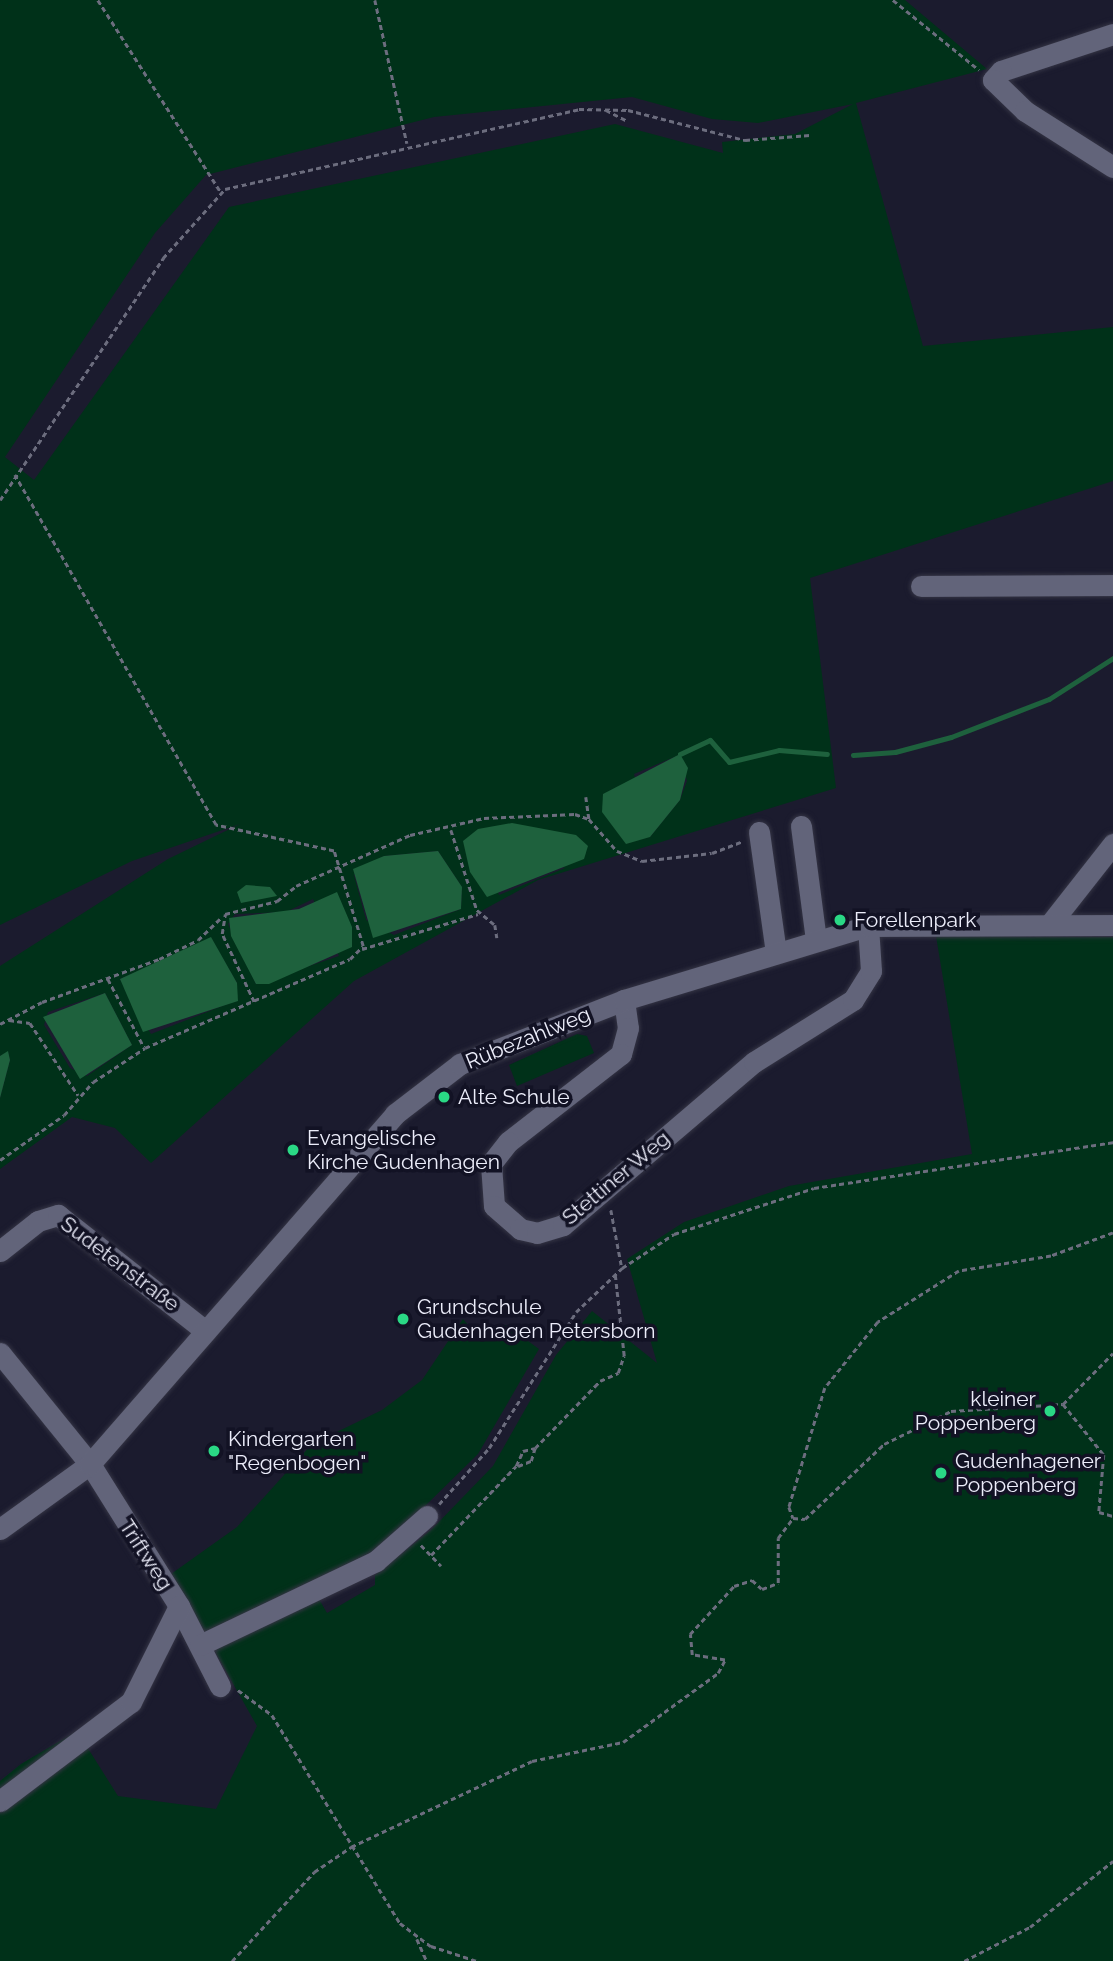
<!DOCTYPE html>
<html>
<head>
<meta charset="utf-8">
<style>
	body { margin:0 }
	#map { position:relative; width:1113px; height:1961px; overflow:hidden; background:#1b1b2e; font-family:Raleway,sans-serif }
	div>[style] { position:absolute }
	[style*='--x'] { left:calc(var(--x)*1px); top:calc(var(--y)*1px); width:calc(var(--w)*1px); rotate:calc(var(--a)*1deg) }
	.green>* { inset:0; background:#003119 }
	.water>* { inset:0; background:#1e613d }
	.stream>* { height:5px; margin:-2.5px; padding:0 2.5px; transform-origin:2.5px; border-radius:2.5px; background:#1e613d }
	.path>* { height:2.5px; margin-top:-1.25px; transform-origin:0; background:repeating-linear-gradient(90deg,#6c6d7e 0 5px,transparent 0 8.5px) }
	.roads { filter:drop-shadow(0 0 2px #343444) drop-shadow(0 0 2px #343444) }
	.minor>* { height:21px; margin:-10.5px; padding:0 10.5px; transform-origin:10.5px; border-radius:10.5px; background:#62647a }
	.dots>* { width:19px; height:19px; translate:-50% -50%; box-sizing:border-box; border:4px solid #121224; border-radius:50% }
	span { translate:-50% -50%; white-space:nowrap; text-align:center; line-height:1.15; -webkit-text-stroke:7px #121224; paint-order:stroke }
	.poi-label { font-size:21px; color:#ecedfa }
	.left { translate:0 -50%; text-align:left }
	.right { translate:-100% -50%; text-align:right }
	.street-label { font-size:21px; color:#ecedfa }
</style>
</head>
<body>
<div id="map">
	<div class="green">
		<i style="clip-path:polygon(evenodd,0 0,905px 0,987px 69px,856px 103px,923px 346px,1113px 327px,1113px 481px,810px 578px,836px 788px,538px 880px,354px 981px,151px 1163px,115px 1128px,72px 1117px,0 1169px,0 1098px,10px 1060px,8px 1052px,0 1056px,0 966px,168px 859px,240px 824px,132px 861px,0 925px,0 0,632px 97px,712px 119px,758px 123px,853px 104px,795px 134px,722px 142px,723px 153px,615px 124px,229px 207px,34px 480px,5px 457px,155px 233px,206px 175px,434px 117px,632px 97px,0 0,679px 755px,687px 781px,680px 800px,650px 837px,634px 774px,679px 755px,0 0,478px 829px,565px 868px,499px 895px,478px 829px,0 0,438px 851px,462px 887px,461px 909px,394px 935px,366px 920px,354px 875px,384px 856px,438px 851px,0 0,313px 899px,339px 956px,256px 984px,228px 924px,235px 914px,286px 912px,313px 899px,0 0,211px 938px,237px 983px,230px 1003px,151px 1034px,120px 979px,211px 938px,0 0,105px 993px,132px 1045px,87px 1076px,70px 1068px,44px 1025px,48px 1012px,105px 993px)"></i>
		<i style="clip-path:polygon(936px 936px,1113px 937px,1113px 1961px,0 1961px,0 1781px,21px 1764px,77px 1731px,118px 1796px,216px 1809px,257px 1726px,171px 1574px,237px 1527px,312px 1444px,382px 1410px,422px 1380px,463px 1319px,473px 1331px,506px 1325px,539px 1349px,478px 1454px,371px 1559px,312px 1587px,327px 1613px,375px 1585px,375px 1575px,432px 1529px,493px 1466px,556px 1355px,592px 1311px,657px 1363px,627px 1259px,684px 1222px,789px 1186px,972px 1154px)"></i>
		<i style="clip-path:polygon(577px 1034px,587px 1036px,594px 1053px,517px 1086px,509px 1065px)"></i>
	</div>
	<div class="water">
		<i style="clip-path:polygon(680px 754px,688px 768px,680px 800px,650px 837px,626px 844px,602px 812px,603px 794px)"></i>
		<i style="clip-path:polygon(512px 823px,576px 835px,588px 846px,584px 859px,487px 897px,470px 872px,463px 841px,478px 829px)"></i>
		<i style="clip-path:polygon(438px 851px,462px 887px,461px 909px,373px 938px,353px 869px,384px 856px)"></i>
		<i style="clip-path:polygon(246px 885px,270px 887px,277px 896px,241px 903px,237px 892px)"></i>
		<i style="clip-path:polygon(337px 892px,352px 927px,352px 947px,269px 984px,256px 984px,231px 936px,229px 918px,299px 909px)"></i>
		<i style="clip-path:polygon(211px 937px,237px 983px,238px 1001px,143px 1032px,120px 979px)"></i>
		<i style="clip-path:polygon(105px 993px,132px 1045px,80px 1079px,43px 1017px)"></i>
		<i style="clip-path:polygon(8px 1051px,10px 1060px,0 1098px,0 1056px)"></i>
	</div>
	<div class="stream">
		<i style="--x:680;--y:754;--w:33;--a:-25"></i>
		<i style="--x:710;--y:740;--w:29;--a:49"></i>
		<i style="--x:729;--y:762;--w:51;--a:-13.5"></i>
		<i style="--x:779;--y:750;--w:48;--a:4.8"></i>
		<i style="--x:853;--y:755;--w:42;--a:-4.1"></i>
		<i style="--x:895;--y:752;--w:58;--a:-15"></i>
		<i style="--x:951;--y:737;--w:105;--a:-21.2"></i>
		<i style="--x:1049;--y:699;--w:76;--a:-32.6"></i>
	</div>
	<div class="path">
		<i style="--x:98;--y:0;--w:227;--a:57.4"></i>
		<i style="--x:375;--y:0;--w:147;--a:77.4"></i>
		<i style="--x:893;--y:0;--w:111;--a:39.1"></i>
		<i style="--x:606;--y:110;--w:25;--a:27"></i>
		<i style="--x:0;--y:500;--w:292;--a:-56"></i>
		<i style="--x:163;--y:258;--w:93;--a:-48.1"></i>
		<i style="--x:225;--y:189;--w:363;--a:-12.7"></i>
		<i style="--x:579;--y:109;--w:49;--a:1.2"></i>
		<i style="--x:628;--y:110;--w:121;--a:14.4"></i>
		<i style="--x:745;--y:140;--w:65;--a:-4.4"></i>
		<i style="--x:586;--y:797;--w:22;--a:82"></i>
		<i style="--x:451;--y:830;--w:84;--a:72"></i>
		<i style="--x:477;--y:910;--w:23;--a:40"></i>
		<i style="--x:495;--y:925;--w:13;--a:81"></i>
		<i style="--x:362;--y:949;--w:121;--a:-16.8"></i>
		<i style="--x:108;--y:979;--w:77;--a:62.1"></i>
		<i style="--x:254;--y:1002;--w:75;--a:-115.2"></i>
		<i style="--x:222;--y:934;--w:20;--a:-81"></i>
		<i style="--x:225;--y:914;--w:54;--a:-14"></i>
		<i style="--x:277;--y:901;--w:24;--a:-38"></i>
		<i style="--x:296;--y:886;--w:125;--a:-24.1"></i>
		<i style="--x:410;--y:835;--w:76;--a:-12.9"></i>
		<i style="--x:484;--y:818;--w:91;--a:-2.5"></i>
		<i style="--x:575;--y:814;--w:15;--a:20"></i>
		<i style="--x:589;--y:819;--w:43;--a:48.8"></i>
		<i style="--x:617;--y:851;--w:27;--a:22"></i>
		<i style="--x:642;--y:861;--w:70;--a:-6.5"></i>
		<i style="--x:712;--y:853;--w:33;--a:-21"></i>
		<i style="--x:9;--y:1020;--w:21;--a:8"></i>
		<i style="--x:30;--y:1023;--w:87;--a:56.3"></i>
		<i style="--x:0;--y:1024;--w:47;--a:-27.6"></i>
		<i style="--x:42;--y:1002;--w:125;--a:-20.2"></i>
		<i style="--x:159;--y:959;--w:43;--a:-26"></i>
		<i style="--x:198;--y:940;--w:32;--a:-44"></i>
		<i style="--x:0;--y:1160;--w:78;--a:-35.1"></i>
		<i style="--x:64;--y:1115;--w:44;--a:-48.7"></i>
		<i style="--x:93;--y:1082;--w:62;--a:-33.2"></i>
		<i style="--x:145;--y:1048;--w:223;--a:-23.5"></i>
		<i style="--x:350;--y:959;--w:18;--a:-45"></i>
		<i style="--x:363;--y:946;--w:99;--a:-107"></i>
		<i style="--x:334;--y:851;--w:121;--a:-167.6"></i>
		<i style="--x:216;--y:825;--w:404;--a:-119.9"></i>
		<i style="--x:611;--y:1210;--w:59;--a:79.3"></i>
		<i style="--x:1113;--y:1233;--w:66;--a:159.6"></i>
		<i style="--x:1051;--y:1256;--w:93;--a:170.7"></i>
		<i style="--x:959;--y:1271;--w:96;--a:147.8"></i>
		<i style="--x:878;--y:1322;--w:85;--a:128.8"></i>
		<i style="--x:825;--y:1388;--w:124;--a:106.8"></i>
		<i style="--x:789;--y:1507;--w:12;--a:70"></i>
		<i style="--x:793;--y:1518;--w:12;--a:5"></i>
		<i style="--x:805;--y:1519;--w:109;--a:-43.5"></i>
		<i style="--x:884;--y:1444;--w:75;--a:-26.2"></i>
		<i style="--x:951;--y:1411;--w:112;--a:-3.6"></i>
		<i style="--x:1063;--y:1404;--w:65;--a:51.2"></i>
		<i style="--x:1104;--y:1455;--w:57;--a:95"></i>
		<i style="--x:1099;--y:1512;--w:15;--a:16"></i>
		<i style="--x:1063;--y:1404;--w:71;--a:-45.6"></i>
		<i style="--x:518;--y:1466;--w:14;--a:-21"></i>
		<i style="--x:531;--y:1461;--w:14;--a:-73"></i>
		<i style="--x:439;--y:1504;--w:75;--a:-48.2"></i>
		<i style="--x:489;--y:1448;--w:161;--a:-57.4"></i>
		<i style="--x:576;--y:1312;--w:64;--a:-43.7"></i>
		<i style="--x:622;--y:1268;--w:62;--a:-33.2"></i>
		<i style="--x:674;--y:1234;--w:147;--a:-18.2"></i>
		<i style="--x:814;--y:1188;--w:303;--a:-8.7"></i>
		<i style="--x:421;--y:1545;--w:29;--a:46"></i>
		<i style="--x:431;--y:1555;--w:123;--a:-46.3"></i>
		<i style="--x:516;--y:1466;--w:17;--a:-65"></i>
		<i style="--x:523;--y:1451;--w:12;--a:-14"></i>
		<i style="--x:535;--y:1448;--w:93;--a:-45.9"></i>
		<i style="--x:600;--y:1381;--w:20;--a:-24"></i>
		<i style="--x:618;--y:1373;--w:18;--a:-71"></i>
		<i style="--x:624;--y:1356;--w:82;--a:-96.3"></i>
		<i style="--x:238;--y:1690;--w:42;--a:36.3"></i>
		<i style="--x:272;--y:1715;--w:244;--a:58.4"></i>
		<i style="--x:400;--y:1923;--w:39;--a:37"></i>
		<i style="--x:431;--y:1946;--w:48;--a:18.1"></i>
		<i style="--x:417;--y:1939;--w:24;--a:66"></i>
		<i style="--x:232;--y:1961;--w:121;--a:-47.3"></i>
		<i style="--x:314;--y:1872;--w:45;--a:-34"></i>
		<i style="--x:351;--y:1847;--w:200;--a:-25.4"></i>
		<i style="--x:532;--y:1761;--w:93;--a:-11.8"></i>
		<i style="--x:623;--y:1742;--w:117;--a:-36"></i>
		<i style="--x:718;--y:1673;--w:15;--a:-62"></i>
		<i style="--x:725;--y:1660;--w:33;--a:-171"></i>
		<i style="--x:692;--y:1655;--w:21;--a:-95"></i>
		<i style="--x:690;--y:1634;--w:65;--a:-47.5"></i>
		<i style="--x:734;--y:1586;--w:19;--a:-18"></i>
		<i style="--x:752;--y:1580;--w:13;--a:42"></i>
		<i style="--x:762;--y:1589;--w:17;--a:-21"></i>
		<i style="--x:778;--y:1583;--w:45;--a:-90"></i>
		<i style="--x:778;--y:1538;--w:25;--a:-53"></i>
		<i style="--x:964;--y:1961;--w:74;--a:-27.3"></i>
		<i style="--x:1030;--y:1927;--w:106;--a:-38.5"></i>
	</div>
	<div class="roads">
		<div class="minor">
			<i style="--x:1113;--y:34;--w:118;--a:161.7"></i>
			<i style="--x:1001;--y:71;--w:12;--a:132"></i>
			<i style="--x:993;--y:80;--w:45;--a:44.1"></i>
			<i style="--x:1025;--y:111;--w:104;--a:32.5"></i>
			<i style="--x:921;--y:586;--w:192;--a:-0.3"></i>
			<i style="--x:801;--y:826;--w:115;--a:82.5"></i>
			<i style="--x:759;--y:832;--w:122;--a:82"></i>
			<i style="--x:1050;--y:924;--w:102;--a:-51.8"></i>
			<i style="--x:624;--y:1000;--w:28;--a:82"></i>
			<i style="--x:628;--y:1028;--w:27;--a:105"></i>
			<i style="--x:621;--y:1054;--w:143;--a:142.1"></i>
			<i style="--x:508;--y:1142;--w:28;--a:128"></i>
			<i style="--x:491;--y:1164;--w:42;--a:85.9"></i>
			<i style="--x:494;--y:1206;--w:35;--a:41"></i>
			<i style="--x:520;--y:1229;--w:17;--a:13"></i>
			<i style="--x:537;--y:1233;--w:27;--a:-17"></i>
			<i style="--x:563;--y:1225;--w:251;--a:-40.5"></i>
			<i style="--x:754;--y:1062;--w:117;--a:-32.1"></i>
			<i style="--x:853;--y:1000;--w:34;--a:-58"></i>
			<i style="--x:871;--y:971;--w:45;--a:-93.8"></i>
			<i style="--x:0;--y:1251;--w:48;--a:-38.3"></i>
			<i style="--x:38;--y:1221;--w:21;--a:-17"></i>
			<i style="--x:58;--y:1215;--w:186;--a:38.2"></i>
			<i style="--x:0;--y:1353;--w:143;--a:51"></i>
			<i style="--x:90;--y:1464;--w:168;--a:57.9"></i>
			<i style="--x:179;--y:1606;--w:90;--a:62.9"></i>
			<i style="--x:0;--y:1529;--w:111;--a:-35.8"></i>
			<i style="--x:90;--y:1464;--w:464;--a:-48.9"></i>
			<i style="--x:395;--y:1114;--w:82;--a:-37.6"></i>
			<i style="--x:460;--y:1064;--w:176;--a:-21.3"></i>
			<i style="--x:624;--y:1000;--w:255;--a:-16.9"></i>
			<i style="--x:868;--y:926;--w:245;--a:-0.2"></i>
			<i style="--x:200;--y:1645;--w:195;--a:-25.5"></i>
			<i style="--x:376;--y:1561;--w:68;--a:-41.4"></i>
			<i style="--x:0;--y:1801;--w:164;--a:-37.1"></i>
			<i style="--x:131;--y:1702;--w:107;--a:-63.4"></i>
		</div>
	</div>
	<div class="dots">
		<i style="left:840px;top:920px;background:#2ad885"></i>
		<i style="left:444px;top:1097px;background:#2ad885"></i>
		<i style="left:293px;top:1150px;background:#2ad885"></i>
		<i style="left:403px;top:1319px;background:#2ad885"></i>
		<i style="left:1050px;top:1411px;background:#2ad885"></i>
		<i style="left:214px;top:1451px;background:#2ad885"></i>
		<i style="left:941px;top:1473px;background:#2ad885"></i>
	</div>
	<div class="poi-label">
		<span class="left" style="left:854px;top:920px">Forellenpark</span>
		<span class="left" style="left:458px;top:1097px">Alte Schule</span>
		<span class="left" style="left:307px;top:1150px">Evangelische<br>Kirche Gudenhagen</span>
		<span class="left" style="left:417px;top:1319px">Grundschule<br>Gudenhagen Petersborn</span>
		<span class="right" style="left:1036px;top:1411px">kleiner<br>Poppenberg</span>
		<span class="left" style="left:228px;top:1451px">Kindergarten<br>"Regenbogen"</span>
		<span class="left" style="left:955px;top:1473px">Gudenhagener<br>Poppenberg</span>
	</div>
	<div class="street-label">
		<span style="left:528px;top:1038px;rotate:-22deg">Rübezahlweg</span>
		<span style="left:616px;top:1178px;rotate:-40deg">Stettiner Weg</span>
		<span style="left:120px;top:1264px;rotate:37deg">Sudetenstraße</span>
		<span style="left:146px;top:1555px;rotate:57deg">Triftweg</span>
	</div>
</div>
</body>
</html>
